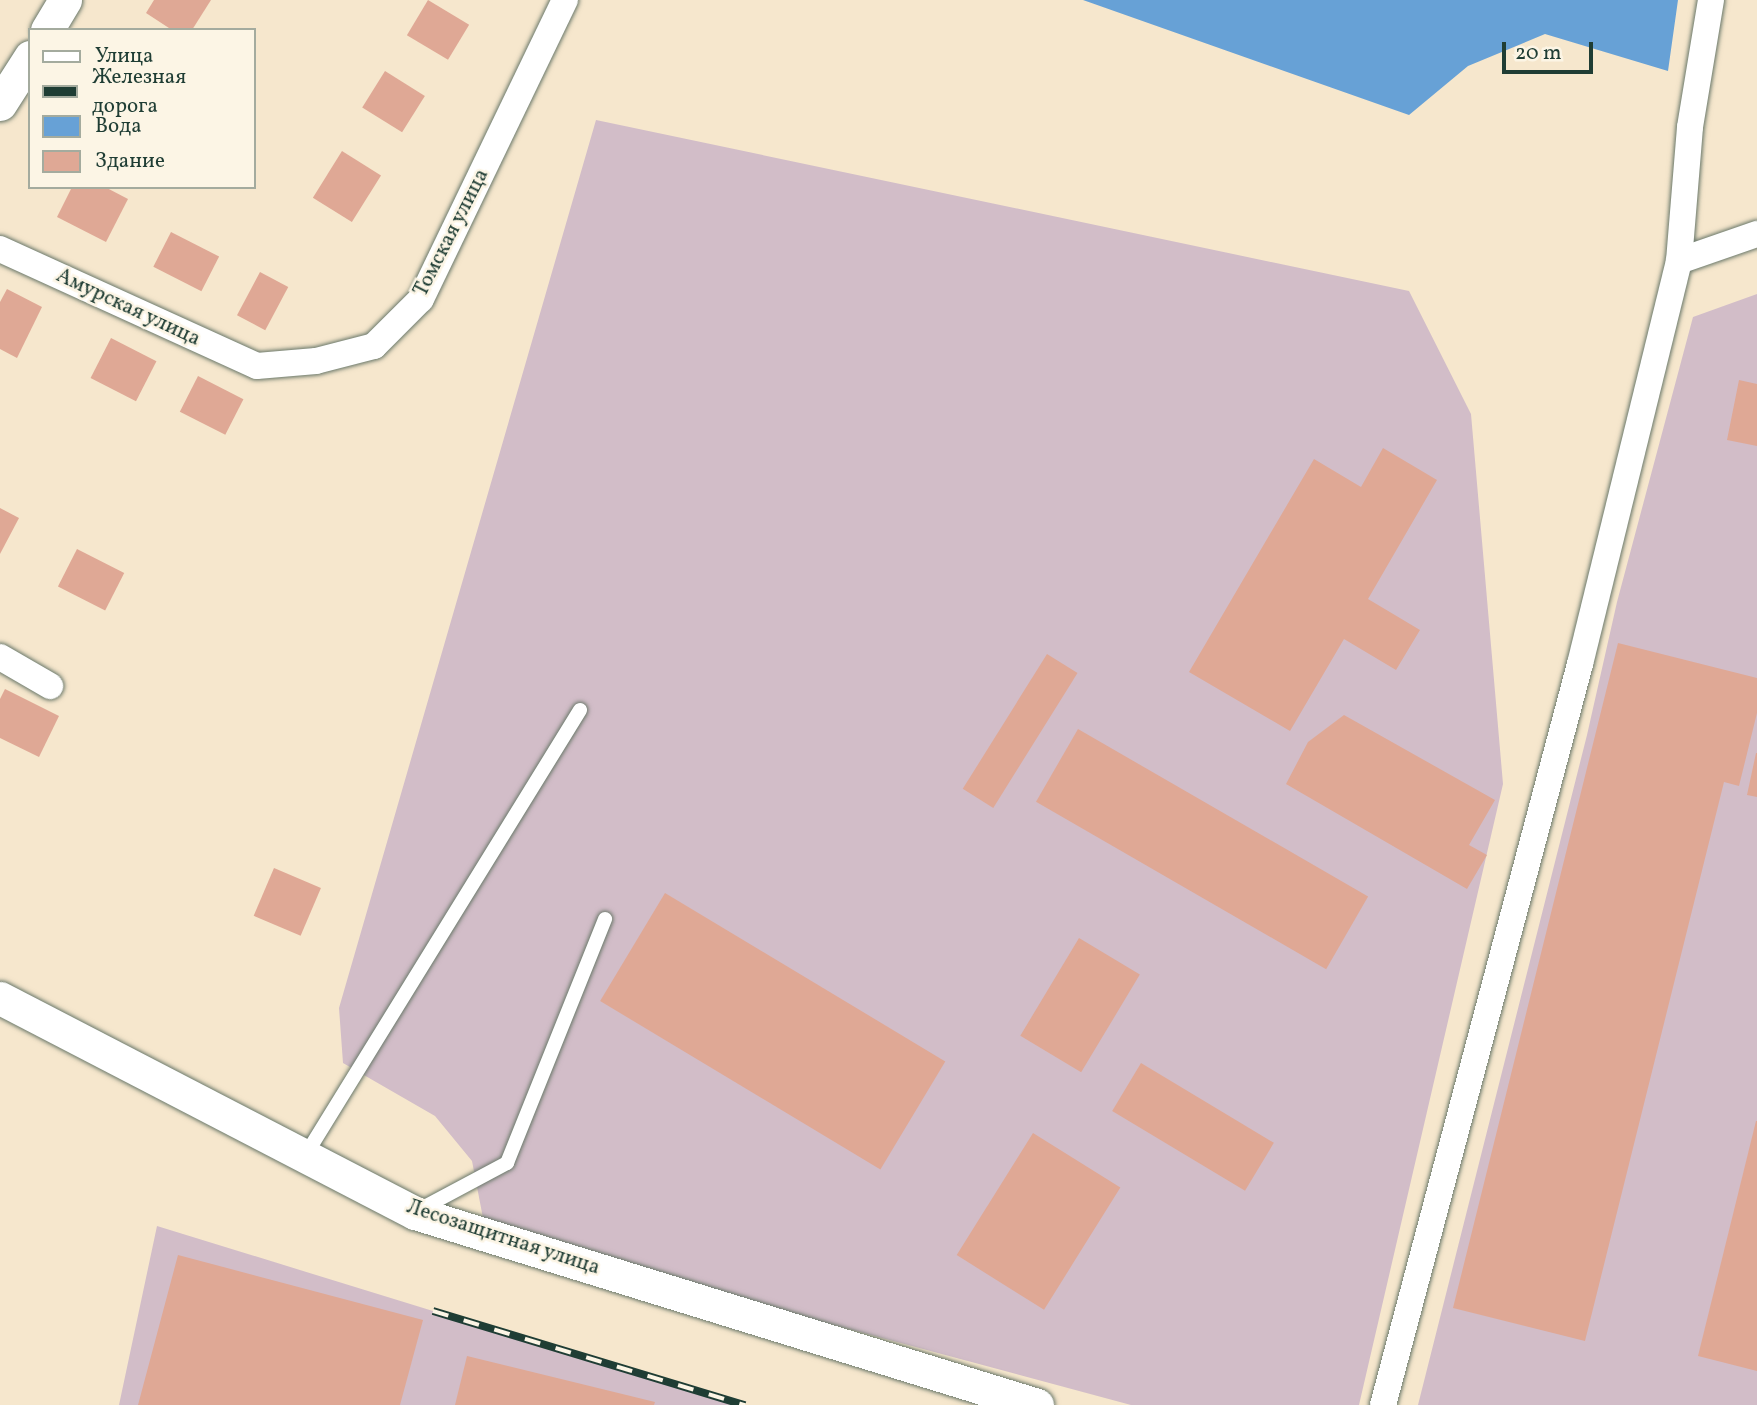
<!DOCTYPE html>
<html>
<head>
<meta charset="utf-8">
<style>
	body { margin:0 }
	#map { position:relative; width:1757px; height:1405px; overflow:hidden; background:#f6e7cd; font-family:Vollkorn,serif }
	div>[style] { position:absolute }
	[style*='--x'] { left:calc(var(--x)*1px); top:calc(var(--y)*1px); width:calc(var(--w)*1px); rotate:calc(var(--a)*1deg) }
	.industrial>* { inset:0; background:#d2bdc8 }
	.water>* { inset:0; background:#67a1d6 }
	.building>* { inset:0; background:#dfa895; transform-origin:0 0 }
	.roads { filter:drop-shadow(0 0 2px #6a786a) drop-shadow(0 0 2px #6a786a) }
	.service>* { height:14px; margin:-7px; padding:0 7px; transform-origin:7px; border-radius:7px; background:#fff }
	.minor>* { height:26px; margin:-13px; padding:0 13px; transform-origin:13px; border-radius:13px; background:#fff }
	.tertiary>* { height:33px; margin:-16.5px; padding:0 16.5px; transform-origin:16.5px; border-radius:16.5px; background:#fff }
	.rail>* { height:8px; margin-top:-4px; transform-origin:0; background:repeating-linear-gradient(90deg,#fcf5e5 0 16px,#1f3d34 0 32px); box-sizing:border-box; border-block:2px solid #1f3d34 }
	span { translate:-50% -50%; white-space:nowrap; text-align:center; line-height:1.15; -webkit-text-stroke:5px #fcf5e5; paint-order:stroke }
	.street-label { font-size:21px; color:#1f3d34 }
	.legend { position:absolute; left:28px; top:28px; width:228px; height:161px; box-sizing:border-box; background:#fcf5e5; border:2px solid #a4ab9e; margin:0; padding:9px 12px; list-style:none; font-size:21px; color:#1f3d34 }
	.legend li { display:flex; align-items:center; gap:14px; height:35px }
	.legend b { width:35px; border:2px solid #a4ab9e }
	.scale { position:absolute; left:1502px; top:42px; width:91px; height:32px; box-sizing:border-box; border:4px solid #1f3d34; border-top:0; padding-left:9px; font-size:21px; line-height:24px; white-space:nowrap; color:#1f3d34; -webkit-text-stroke:5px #fcf5e5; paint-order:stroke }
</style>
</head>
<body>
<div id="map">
	<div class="industrial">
		<i style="clip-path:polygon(596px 120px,1409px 291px,1471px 414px,1503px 784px,1359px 1405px,1131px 1405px,521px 1241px,483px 1218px,472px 1161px,435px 1116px,343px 1063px,339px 1008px)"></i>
		<i style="clip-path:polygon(1757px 294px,1757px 1405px,1418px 1405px,1587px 735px,1617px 602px,1693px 317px)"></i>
		<i style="clip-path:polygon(157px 1226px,433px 1311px,745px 1405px,119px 1405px)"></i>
	</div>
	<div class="water">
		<i style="clip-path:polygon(1083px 0,1678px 0,1668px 71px,1545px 34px,1468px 66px,1409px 115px)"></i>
	</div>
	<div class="building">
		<i style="clip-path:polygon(154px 0,211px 0,192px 30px,172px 30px,146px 13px)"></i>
		<i style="left:428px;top:0;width:48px;height:41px;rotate:31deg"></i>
		<i style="left:385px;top:71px;width:47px;height:43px;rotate:32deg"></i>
		<i style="left:342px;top:151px;width:46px;height:55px;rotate:32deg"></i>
		<i style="clip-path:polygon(72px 187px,105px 187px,128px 199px,106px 242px,57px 217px)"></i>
		<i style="left:171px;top:232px;width:54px;height:39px;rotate:27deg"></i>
		<i style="left:260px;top:272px;width:32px;height:49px;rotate:28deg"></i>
		<i style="clip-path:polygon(7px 289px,42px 307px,17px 358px,0 349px,0 302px)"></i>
		<i style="left:111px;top:338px;width:51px;height:45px;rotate:27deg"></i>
		<i style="left:198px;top:376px;width:51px;height:40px;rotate:27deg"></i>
		<i style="clip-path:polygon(1739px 380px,1757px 384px,1757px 446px,1727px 440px)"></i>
		<i style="clip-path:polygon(1383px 448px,1437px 480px,1368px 599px,1420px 630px,1396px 670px,1344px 639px,1290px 731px,1189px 672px,1314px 459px,1361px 487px)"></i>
		<i style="clip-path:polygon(0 508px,19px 518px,0 554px)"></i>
		<i style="left:77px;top:549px;width:53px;height:42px;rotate:27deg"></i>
		<i style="clip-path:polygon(1618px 643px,1757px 678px,1757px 713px,1739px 786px,1724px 782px,1585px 1341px,1453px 1308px)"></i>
		<i style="left:1047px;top:654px;width:36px;height:159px;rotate:32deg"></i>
		<i style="clip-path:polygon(5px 689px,59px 716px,39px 757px,0 738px,0 699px)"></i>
		<i style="clip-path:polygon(1344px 715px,1495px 800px,1469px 845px,1487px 855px,1467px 889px,1286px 784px,1308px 742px)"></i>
		<i style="left:1078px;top:729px;width:335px;height:84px;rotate:30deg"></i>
		<i style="clip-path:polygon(1756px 753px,1757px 753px,1757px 797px,1747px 795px)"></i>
		<i style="left:274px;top:868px;width:51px;height:52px;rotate:23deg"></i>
		<i style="left:665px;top:893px;width:327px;height:126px;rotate:31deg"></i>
		<i style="left:1079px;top:938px;width:71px;height:114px;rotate:31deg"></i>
		<i style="left:1141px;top:1063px;width:155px;height:56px;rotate:31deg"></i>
		<i style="clip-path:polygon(1756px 1121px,1757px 1121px,1757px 1371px,1698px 1356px)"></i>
		<i style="left:1033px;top:1133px;width:103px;height:144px;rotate:32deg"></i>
		<i style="clip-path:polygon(178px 1255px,423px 1320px,400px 1405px,138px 1405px)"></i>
		<i style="clip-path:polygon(467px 1356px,655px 1402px,654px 1405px,455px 1405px)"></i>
	</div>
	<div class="roads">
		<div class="service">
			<i style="--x:305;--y:1156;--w:524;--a:-58.34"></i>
			<i style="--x:419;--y:1210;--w:100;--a:-28.1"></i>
			<i style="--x:507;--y:1163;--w:263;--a:-68.1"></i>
		</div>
		<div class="minor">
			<i style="--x:0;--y:249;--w:282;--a:24.5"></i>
			<i style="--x:257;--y:366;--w:59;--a:-4.8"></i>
			<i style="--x:316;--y:361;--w:60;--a:-14.5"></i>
			<i style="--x:374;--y:346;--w:66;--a:-45"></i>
			<i style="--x:421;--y:299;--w:332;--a:-64.3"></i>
			<i style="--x:1679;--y:261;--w:134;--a:-85.3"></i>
			<i style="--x:1690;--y:127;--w:129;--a:-80.6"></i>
			<i style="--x:0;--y:657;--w:58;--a:30.1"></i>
			<i style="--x:1383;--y:1405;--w:767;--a:-75.11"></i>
			<i style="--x:1580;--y:664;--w:415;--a:-76.2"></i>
			<i style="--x:1679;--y:261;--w:83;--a:-19.1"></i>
		</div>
		<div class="tertiary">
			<i style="--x:47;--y:30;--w:35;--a:-59"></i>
			<i style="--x:0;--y:104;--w:56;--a:-57.4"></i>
			<i style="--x:0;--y:998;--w:467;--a:27.4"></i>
			<i style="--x:415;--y:1213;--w:651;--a:17.15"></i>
		</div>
	</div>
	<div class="rail">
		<i style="--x:433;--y:1311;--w:326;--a:16.8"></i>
	</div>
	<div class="street-label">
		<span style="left:452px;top:233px;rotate:-63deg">Томская улица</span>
		<span style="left:128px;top:308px;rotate:25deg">Амурская улица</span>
		<span style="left:503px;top:1238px;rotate:18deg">Лесозащитная улица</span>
	</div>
	<ul class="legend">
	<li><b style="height:9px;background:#fff"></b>Улица</li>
	<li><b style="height:9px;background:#1f3d34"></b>Железная дорога</li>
	<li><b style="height:19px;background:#67a1d6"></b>Вода</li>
	<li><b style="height:19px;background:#dfa895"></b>Здание</li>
	</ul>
	<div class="scale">20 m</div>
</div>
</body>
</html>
